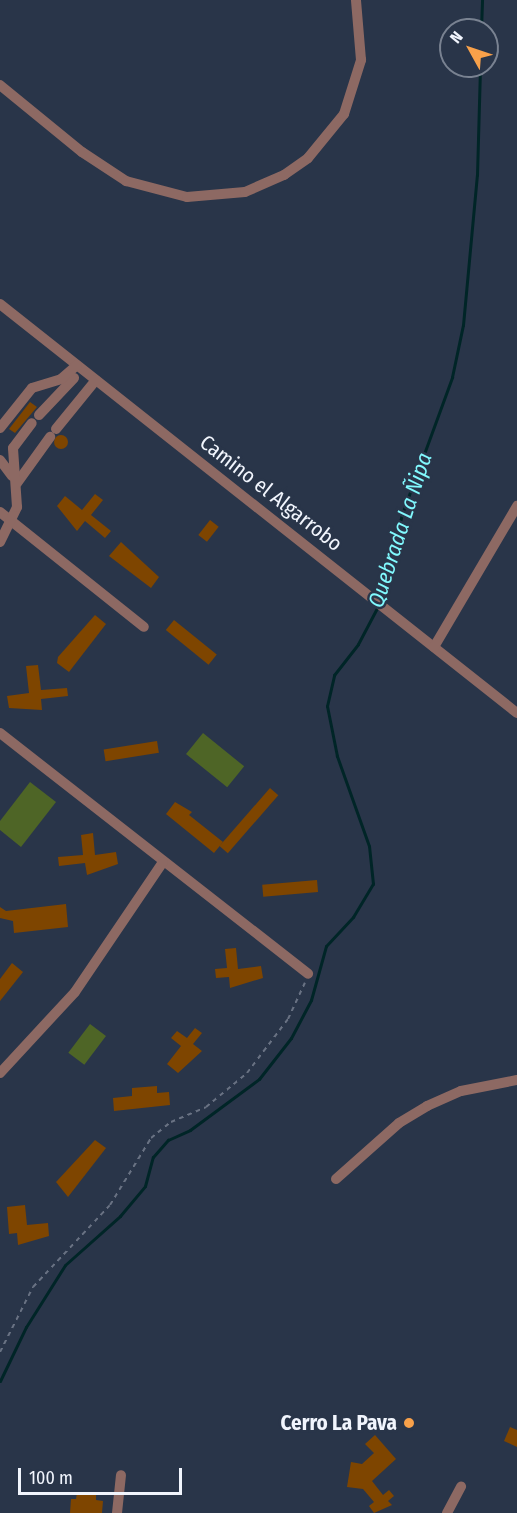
<!DOCTYPE html>
<html>
<head>
<meta charset="utf-8">
<style>
	body { margin:0 }
	#map { position:relative; width:517px; height:1513px; overflow:hidden; background:#293549; font-family:"Fira Sans Condensed",sans-serif }
	div>[style] { position:absolute }
	[style*='--x'] { left:calc(var(--x)*1px); top:calc(var(--y)*1px); width:calc(var(--w)*1px); rotate:calc(var(--a)*1deg) }
	.green>* { inset:0; background:#4e6526; transform-origin:0 0 }
	.stream>* { height:3px; margin:-1.5px; padding:0 1.5px; transform-origin:1.5px; border-radius:1.5px; background:#002527 }
	.building>* { inset:0; background:#7e4500; transform-origin:0 0 }
	.round { border-radius:50% }
	.path>* { height:2px; margin-top:-1px; transform-origin:0; background:repeating-linear-gradient(90deg,#697283 0 4.5px,transparent 0 9px) }
	.minor>* { height:10px; margin:-5px; padding:0 5px; transform-origin:5px; border-radius:5px; background:#8d6963 }
	.dots>* { width:16px; height:16px; translate:-50% -50%; box-sizing:border-box; border:3px solid #293549; border-radius:50% }
	span { translate:-50% -50%; white-space:nowrap; text-align:center; line-height:1.15; -webkit-text-stroke:5px #293549; paint-order:stroke }
	.street-label { font-size:21px; color:#f1f5fd }
	.poi-label { font-size:21px; color:#f1f5fd; font-weight:700 }
	.right { translate:-100% -50%; text-align:right }
	.water-label { font-size:22px; color:#81f9fe; font-style:italic }
	.north { position:absolute; left:439px; top:18px; width:60px; height:60px; box-sizing:border-box; background:#293549; border:2px solid #798291; border-radius:50%; rotate:310deg; font-size:16px; font-weight:700; line-height:24px; text-align:center; color:#f1f5fd }
	.north::after { content:''; display:block; margin:auto; width:21px; height:27px; background:#f8a14a; clip-path:polygon(50% 0,100% 100%,50% 72%,0 100%) }
	.scale { position:absolute; left:18px; top:1468px; width:164px; height:27px; box-sizing:border-box; border:3px solid #f1f5fd; border-top:0; padding-left:8px; font-size:18px; line-height:21px; white-space:nowrap; color:#f1f5fd; -webkit-text-stroke:4px #293549; paint-order:stroke }
</style>
</head>
<body>
<div id="map">
	<div class="green">
		<i style="left:203px;top:733px;width:53px;height:27px;rotate:39deg"></i>
		<i style="clip-path:polygon(30px 782px,56px 802px,21px 847px,0 830px,0 821px)"></i>
		<i style="left:90px;top:1024px;width:20px;height:36px;rotate:37deg"></i>
	</div>
	<div class="stream">
		<i style="--x:481;--y:30;--w:30;--a:-88"></i>
		<i style="--x:380;--y:599;--w:88;--a:-75.5"></i>
		<i style="--x:402;--y:514;--w:146;--a:-69.9"></i>
		<i style="--x:452;--y:377;--w:53;--a:-78.1"></i>
		<i style="--x:463;--y:325;--w:151;--a:-84.7"></i>
		<i style="--x:477;--y:175;--w:109;--a:-88.4"></i>
		<i style="--x:0;--y:1381;--w:60;--a:-64.3"></i>
		<i style="--x:26;--y:1327;--w:73;--a:-57.8"></i>
		<i style="--x:65;--y:1265;--w:74;--a:-41.7"></i>
		<i style="--x:120;--y:1216;--w:39;--a:-50"></i>
		<i style="--x:145;--y:1186;--w:30;--a:-75"></i>
		<i style="--x:153;--y:1157;--w:23;--a:-49"></i>
		<i style="--x:168;--y:1140;--w:24;--a:-24"></i>
		<i style="--x:190;--y:1130;--w:86;--a:-36.5"></i>
		<i style="--x:259;--y:1079;--w:52;--a:-52"></i>
		<i style="--x:291;--y:1038;--w:43;--a:-62.2"></i>
		<i style="--x:311;--y:1000;--w:56;--a:-74.5"></i>
		<i style="--x:326;--y:946;--w:40;--a:-47"></i>
		<i style="--x:353;--y:917;--w:39;--a:-59"></i>
		<i style="--x:373;--y:884;--w:38;--a:-96"></i>
		<i style="--x:369;--y:846;--w:96;--a:-109.6"></i>
		<i style="--x:337;--y:756;--w:51;--a:-101.3"></i>
		<i style="--x:327;--y:706;--w:32;--a:-77"></i>
		<i style="--x:334;--y:675;--w:39;--a:-52"></i>
		<i style="--x:358;--y:644;--w:43;--a:-62.2"></i>
	</div>
	<div class="building">
		<i style="clip-path:polygon(30px 402px,37px 407px,15px 433px,9px 429px)"></i>
		<i class="round" style="left:54px;top:435px;width:14px;height:14px"></i>
		<i style="clip-path:polygon(95px 494px,103px 500px,91px 515px,111px 531px,105px 538px,85px 521px,77px 531px,57px 506px,65px 496px,82px 510px)"></i>
		<i style="left:210px;top:520px;width:11px;height:19px;rotate:38deg"></i>
		<i style="clip-path:polygon(121px 542px,159px 577px,151px 588px,109px 556px)"></i>
		<i style="clip-path:polygon(95px 615px,106px 624px,69px 672px,57px 663px,58px 657px)"></i>
		<i style="left:174px;top:620px;width:55px;height:13px;rotate:39deg"></i>
		<i style="clip-path:polygon(38px 665px,41px 690px,67px 688px,68px 696px,41px 699px,42px 710px,9px 708px,7px 696px,29px 693px,26px 666px)"></i>
		<i style="left:157px;top:741px;width:12px;height:54px;rotate:81deg"></i>
		<i style="left:270px;top:788px;width:11px;height:77px;rotate:41deg"></i>
		<i style="clip-path:polygon(175px 802px,192px 812px,189px 815px,223px 842px,214px 853px,166px 814px)"></i>
		<i style="clip-path:polygon(93px 833px,95px 855px,116px 852px,118px 864px,87px 875px,85px 863px,59px 866px,58px 857px,83px 855px,81px 835px)"></i>
		<i style="left:317px;top:880px;width:12px;height:55px;rotate:85deg"></i>
		<i style="clip-path:polygon(66px 904px,68px 927px,14px 933px,13px 921px,0 918px,0 907px,6px 911px)"></i>
		<i style="clip-path:polygon(236px 948px,238px 969px,261px 966px,263px 978px,230px 988px,229px 977px,216px 978px,215px 969px,227px 968px,225px 949px)"></i>
		<i style="clip-path:polygon(12px 963px,23px 972px,0 1001px,0 979px)"></i>
		<i style="clip-path:polygon(195px 1028px,202px 1033px,193px 1044px,202px 1051px,178px 1073px,167px 1064px,181px 1046px,171px 1038px,177px 1031px,187px 1038px)"></i>
		<i style="clip-path:polygon(157px 1086px,157px 1093px,169px 1092px,170px 1105px,114px 1111px,113px 1098px,132px 1096px,132px 1088px)"></i>
		<i style="clip-path:polygon(95px 1140px,106px 1148px,68px 1197px,56px 1182px)"></i>
		<i style="clip-path:polygon(25px 1205px,27px 1225px,48px 1223px,49px 1236px,18px 1245px,17px 1233px,9px 1234px,7px 1207px)"></i>
		<i style="clip-path:polygon(510px 1427px,517px 1430px,517px 1447px,504px 1441px)"></i>
		<i style="clip-path:polygon(375px 1435px,396px 1459px,372px 1481px,383px 1495px,389px 1490px,394px 1496px,388px 1501px,392px 1505px,374px 1513px,369px 1506px,374px 1502px,363px 1489px,347px 1487px,351px 1462px,362px 1464px,374px 1453px,365px 1444px)"></i>
		<i style="clip-path:polygon(77px 1493px,96px 1495px,96px 1500px,103px 1501px,102px 1513px,70px 1513px,71px 1499px,76px 1499px)"></i>
	</div>
	<div class="path">
		<i style="--x:0;--y:1352;--w:73;--a:-63.1"></i>
		<i style="--x:33;--y:1287;--w:112;--a:-46.8"></i>
		<i style="--x:110;--y:1205;--w:79;--a:-58.5"></i>
		<i style="--x:151;--y:1138;--w:26;--a:-39"></i>
		<i style="--x:171;--y:1122;--w:38;--a:-23"></i>
		<i style="--x:206;--y:1107;--w:53;--a:-39.7"></i>
		<i style="--x:247;--y:1073;--w:68;--a:-52.8"></i>
		<i style="--x:288;--y:1019;--w:40;--a:-65"></i>
	</div>
	<div class="minor">
		<i style="--x:0;--y:85;--w:106;--a:39.3"></i>
		<i style="--x:82;--y:152;--w:53;--a:33.4"></i>
		<i style="--x:126;--y:181;--w:63;--a:14.7"></i>
		<i style="--x:187;--y:197;--w:58;--a:-4.9"></i>
		<i style="--x:245;--y:192;--w:43;--a:-23.6"></i>
		<i style="--x:284;--y:175;--w:29;--a:-35"></i>
		<i style="--x:308;--y:158;--w:57;--a:-50.7"></i>
		<i style="--x:344;--y:114;--w:57;--a:-72.5"></i>
		<i style="--x:361;--y:60;--w:60;--a:-94.8"></i>
		<i style="--x:0;--y:304;--w:659;--a:38.35"></i>
		<i style="--x:39;--y:415;--w:51;--a:-46.6"></i>
		<i style="--x:0;--y:428;--w:51;--a:-51.3"></i>
		<i style="--x:32;--y:388;--w:30;--a:-17"></i>
		<i style="--x:61;--y:379;--w:21;--a:-41"></i>
		<i style="--x:56;--y:429;--w:63;--a:-50.8"></i>
		<i style="--x:0;--y:460;--w:20;--a:53"></i>
		<i style="--x:17;--y:483;--w:57;--a:-54.3"></i>
		<i style="--x:0;--y:512;--w:184;--a:38.6"></i>
		<i style="--x:0;--y:542;--w:39;--a:-64"></i>
		<i style="--x:17;--y:507;--w:59;--a:-93.9"></i>
		<i style="--x:13;--y:448;--w:31;--a:-53"></i>
		<i style="--x:434;--y:647;--w:164;--a:-59.5"></i>
		<i style="--x:0;--y:733;--w:391;--a:38"></i>
		<i style="--x:0;--y:1073;--w:110;--a:-47.2"></i>
		<i style="--x:75;--y:992;--w:157;--a:-55.9"></i>
		<i style="--x:336;--y:1179;--w:84;--a:-41.6"></i>
		<i style="--x:399;--y:1123;--w:33;--a:-31"></i>
		<i style="--x:427;--y:1106;--w:37;--a:-24"></i>
		<i style="--x:461;--y:1091;--w:57;--a:-11.1"></i>
		<i style="--x:117;--y:1513;--w:38;--a:-84"></i>
		<i style="--x:447;--y:1513;--w:30;--a:-62"></i>
	</div>
	<div class="dots">
		<i style="left:409px;top:1423px;background:#f8a14a"></i>
	</div>
	<div class="street-label">
		<span style="left:271px;top:493px;rotate:38deg">Camino el Algarrobo</span>
	</div>
	<div class="poi-label">
		<span class="right" style="left:397px;top:1423px">Cerro La Pava</span>
	</div>
	<div class="water-label">
		<span style="left:400px;top:530px;rotate:-72deg">Quebrada La Ñipa</span>
	</div>
	<div class="north">N</div>
	<div class="scale">100 m</div>
</div>
</body>
</html>
